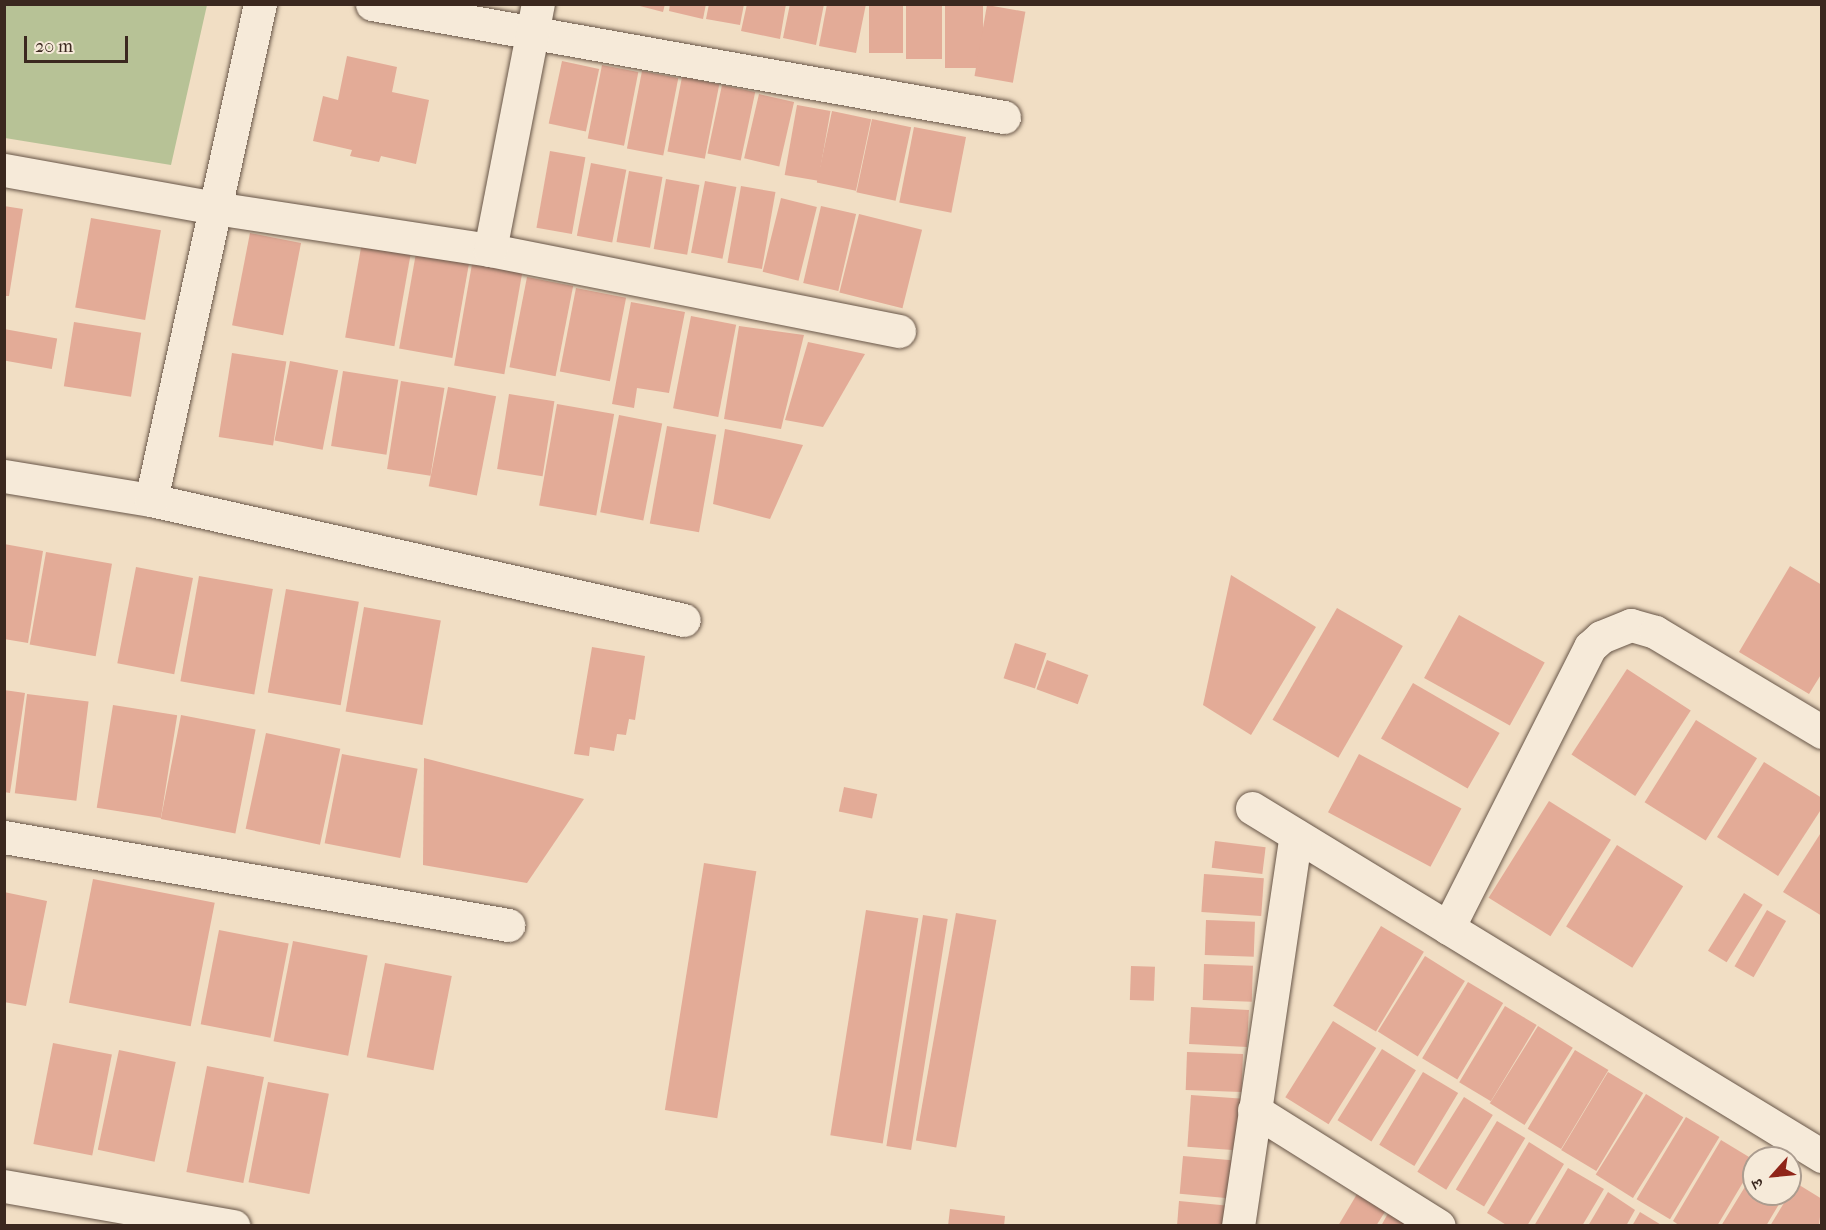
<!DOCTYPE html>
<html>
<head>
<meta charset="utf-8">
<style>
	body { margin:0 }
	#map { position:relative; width:1826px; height:1230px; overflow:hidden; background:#f1dec4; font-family:"IM FELL French Canon","Noto Serif Devanagari",serif }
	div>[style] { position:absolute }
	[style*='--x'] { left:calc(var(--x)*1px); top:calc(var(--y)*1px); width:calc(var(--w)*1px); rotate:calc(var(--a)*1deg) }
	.green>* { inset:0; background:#b7c296 }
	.building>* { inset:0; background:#e3ab97; transform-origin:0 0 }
	.roads { filter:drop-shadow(0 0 2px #685648) drop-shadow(0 0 2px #685648) }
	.minor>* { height:33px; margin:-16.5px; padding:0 16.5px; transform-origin:16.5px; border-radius:16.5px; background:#f6ead9 }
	span { translate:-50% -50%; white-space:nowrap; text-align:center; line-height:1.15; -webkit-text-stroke:4.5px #f6ead9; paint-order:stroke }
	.frame { position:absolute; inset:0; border:6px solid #3b281f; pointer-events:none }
	.north { position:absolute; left:1742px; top:1146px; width:60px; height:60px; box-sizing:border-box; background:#f6ead9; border:2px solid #ab9c8f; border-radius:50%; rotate:243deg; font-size:16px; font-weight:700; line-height:24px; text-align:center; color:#3b281f }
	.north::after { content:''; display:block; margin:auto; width:21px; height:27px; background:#8f2418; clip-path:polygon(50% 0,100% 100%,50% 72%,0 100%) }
	.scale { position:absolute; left:24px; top:36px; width:104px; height:27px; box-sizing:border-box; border:3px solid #3b281f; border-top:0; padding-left:8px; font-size:18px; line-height:21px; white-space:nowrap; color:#3b281f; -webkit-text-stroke:4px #f6ead9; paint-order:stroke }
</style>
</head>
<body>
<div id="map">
	<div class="green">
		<i style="clip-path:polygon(4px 5px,207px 5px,171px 165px,5px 138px)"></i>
	</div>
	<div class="building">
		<i style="clip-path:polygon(632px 4px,665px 4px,663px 12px)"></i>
		<i style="clip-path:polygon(670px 4px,706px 4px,703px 19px,669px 11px)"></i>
		<i style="clip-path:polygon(709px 4px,744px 4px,740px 25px,706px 19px)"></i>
		<i style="clip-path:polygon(747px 4px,786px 4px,780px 39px,741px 31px)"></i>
		<i style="clip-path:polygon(790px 4px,824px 4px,816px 45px,783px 38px)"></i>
		<i style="clip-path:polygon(827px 4px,866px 4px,856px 53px,819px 46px)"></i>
		<i style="left:869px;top:4px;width:34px;height:49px"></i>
		<i style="left:906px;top:4px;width:36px;height:55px"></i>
		<i style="left:945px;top:4px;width:38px;height:64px"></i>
		<i style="left:987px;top:5px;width:39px;height:72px;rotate:10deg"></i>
		<i style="clip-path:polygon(347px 56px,397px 67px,392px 92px,429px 100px,416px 164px,381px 156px,379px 162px,350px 156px,352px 150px,313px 141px,323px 96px,338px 100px)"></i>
		<i style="left:562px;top:61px;width:38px;height:64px;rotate:12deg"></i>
		<i style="left:602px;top:65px;width:37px;height:75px;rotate:11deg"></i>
		<i style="left:642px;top:71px;width:37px;height:79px;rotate:11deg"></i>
		<i style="left:682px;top:77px;width:38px;height:76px;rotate:11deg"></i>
		<i style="left:722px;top:85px;width:34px;height:70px;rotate:12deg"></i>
		<i style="left:759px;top:94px;width:36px;height:66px;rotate:13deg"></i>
		<i style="left:797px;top:105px;width:34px;height:71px;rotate:10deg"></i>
		<i style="left:832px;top:111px;width:40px;height:73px;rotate:12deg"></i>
		<i style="left:872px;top:119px;width:40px;height:75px;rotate:12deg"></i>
		<i style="left:914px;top:127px;width:53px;height:77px;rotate:11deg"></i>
		<i style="left:550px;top:151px;width:36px;height:78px;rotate:10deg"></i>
		<i style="left:591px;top:163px;width:36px;height:74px;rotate:11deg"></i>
		<i style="left:629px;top:171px;width:34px;height:72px;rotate:10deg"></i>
		<i style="left:666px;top:179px;width:34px;height:71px;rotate:10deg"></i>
		<i style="left:705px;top:181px;width:32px;height:73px;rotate:11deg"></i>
		<i style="left:741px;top:186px;width:35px;height:78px;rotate:10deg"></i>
		<i style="left:781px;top:198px;width:37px;height:76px;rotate:14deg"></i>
		<i style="clip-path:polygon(4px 206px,23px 209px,9px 296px,4px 296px)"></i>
		<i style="left:821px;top:206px;width:36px;height:79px;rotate:13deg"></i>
		<i style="left:859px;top:214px;width:65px;height:81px;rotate:14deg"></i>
		<i style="left:91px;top:218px;width:71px;height:91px;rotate:10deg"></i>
		<i style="left:250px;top:233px;width:52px;height:94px;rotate:11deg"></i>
		<i style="left:362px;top:242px;width:50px;height:97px;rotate:10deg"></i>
		<i style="left:416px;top:253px;width:54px;height:97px;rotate:10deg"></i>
		<i style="left:472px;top:264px;width:51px;height:103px;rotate:10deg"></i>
		<i style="left:527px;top:277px;width:47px;height:92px;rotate:11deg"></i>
		<i style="left:576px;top:288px;width:51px;height:85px;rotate:11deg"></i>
		<i style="clip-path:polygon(631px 302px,685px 312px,669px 393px,637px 388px,634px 408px,612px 404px)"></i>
		<i style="left:691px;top:316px;width:46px;height:94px;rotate:11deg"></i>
		<i style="left:74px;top:322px;width:68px;height:65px;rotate:9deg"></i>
		<i style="clip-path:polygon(739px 326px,804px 335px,781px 429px,724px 419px)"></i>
		<i style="left:4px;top:329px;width:54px;height:31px;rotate:10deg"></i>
		<i style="clip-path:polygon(808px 342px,865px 354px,823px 427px,785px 420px)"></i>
		<i style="left:232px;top:353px;width:55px;height:85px;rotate:9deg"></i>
		<i style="left:290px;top:361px;width:49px;height:81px;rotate:11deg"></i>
		<i style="left:343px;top:371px;width:56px;height:76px;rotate:9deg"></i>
		<i style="left:401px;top:381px;width:44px;height:89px;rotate:9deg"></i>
		<i style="left:448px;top:387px;width:49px;height:101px;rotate:11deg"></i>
		<i style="left:509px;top:394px;width:46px;height:76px;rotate:9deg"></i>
		<i style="left:557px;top:404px;width:58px;height:103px;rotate:10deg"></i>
		<i style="left:619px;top:415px;width:44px;height:99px;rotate:11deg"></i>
		<i style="left:667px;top:426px;width:50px;height:99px;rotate:10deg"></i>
		<i style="clip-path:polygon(725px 429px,803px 445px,770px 519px,713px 504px)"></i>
		<i style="clip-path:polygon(4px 544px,43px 551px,28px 643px,4px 639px)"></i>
		<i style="left:46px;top:552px;width:67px;height:94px;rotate:10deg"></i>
		<i style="clip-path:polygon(1790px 566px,1822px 585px,1822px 673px,1809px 694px,1739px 652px)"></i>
		<i style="left:136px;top:567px;width:58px;height:98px;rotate:11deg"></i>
		<i style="clip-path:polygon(1231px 575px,1316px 627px,1251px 735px,1203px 705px)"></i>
		<i style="left:199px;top:576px;width:75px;height:107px;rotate:10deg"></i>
		<i style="left:286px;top:589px;width:74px;height:105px;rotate:10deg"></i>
		<i style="left:364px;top:607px;width:78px;height:106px;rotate:10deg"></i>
		<i style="left:1337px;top:608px;width:76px;height:129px;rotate:30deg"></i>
		<i style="left:1459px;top:615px;width:98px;height:72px;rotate:29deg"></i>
		<i style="left:1015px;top:643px;width:33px;height:37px;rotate:18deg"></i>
		<i style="clip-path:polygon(592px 647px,645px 656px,635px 720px,629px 719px,626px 735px,617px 734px,614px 751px,590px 747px,589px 756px,574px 754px)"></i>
		<i style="left:1047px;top:660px;width:44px;height:31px;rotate:20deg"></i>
		<i style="left:1627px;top:669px;width:76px;height:102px;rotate:33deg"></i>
		<i style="left:1413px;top:683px;width:100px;height:64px;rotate:30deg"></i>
		<i style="clip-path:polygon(4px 690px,25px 693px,10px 793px,4px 792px)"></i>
		<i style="left:27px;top:694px;width:62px;height:100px;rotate:7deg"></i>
		<i style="left:113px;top:705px;width:65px;height:104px;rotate:9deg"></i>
		<i style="left:181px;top:715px;width:76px;height:106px;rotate:11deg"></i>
		<i style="left:1696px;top:720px;width:72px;height:97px;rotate:32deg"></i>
		<i style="left:266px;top:733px;width:76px;height:98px;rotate:12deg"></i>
		<i style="left:342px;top:754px;width:77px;height:91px;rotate:11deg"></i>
		<i style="left:1359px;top:754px;width:116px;height:66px;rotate:28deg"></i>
		<i style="clip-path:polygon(424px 758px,584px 799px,527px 883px,423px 865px)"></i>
		<i style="clip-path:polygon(1764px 762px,1822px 798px,1822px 808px,1778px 876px,1717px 837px)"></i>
		<i style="left:844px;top:787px;width:34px;height:25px;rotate:12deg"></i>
		<i style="left:1549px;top:801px;width:73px;height:114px;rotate:32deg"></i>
		<i style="clip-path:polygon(1822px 831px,1822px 916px,1783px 892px)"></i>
		<i style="left:1215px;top:841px;width:51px;height:27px;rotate:7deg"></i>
		<i style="left:1617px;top:845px;width:78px;height:96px;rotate:32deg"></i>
		<i style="left:704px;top:863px;width:53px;height:250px;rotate:9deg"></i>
		<i style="left:1204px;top:874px;width:60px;height:38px;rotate:4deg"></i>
		<i style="left:93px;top:879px;width:124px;height:126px;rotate:11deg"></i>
		<i style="clip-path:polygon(4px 892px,47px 901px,26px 1006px,4px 1002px)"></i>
		<i style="left:1744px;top:893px;width:22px;height:68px;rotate:32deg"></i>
		<i style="left:866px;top:910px;width:53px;height:228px;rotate:9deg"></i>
		<i style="left:1767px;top:910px;width:22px;height:65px;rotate:30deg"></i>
		<i style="left:956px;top:913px;width:41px;height:231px;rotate:10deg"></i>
		<i style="left:923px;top:915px;width:25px;height:234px;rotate:9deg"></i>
		<i style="left:1206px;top:920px;width:49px;height:35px;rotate:2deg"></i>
		<i style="left:1381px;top:926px;width:50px;height:93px;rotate:31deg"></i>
		<i style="left:219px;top:930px;width:71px;height:96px;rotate:11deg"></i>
		<i style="left:293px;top:941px;width:76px;height:102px;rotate:11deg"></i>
		<i style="left:1425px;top:956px;width:47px;height:89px;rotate:32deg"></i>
		<i style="left:385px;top:963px;width:68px;height:96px;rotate:11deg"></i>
		<i style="left:1204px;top:964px;width:49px;height:36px;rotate:2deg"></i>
		<i style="left:1131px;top:966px;width:24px;height:34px;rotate:2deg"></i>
		<i style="left:1468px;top:982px;width:41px;height:89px;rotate:31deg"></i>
		<i style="left:1505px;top:1006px;width:37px;height:89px;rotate:31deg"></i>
		<i style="left:1191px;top:1007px;width:58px;height:37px;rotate:3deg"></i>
		<i style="left:1333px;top:1021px;width:51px;height:90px;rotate:32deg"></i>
		<i style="left:1538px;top:1026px;width:41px;height:91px;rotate:32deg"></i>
		<i style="left:53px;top:1043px;width:60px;height:103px;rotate:11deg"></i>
		<i style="left:1382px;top:1049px;width:40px;height:84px;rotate:32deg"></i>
		<i style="left:119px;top:1050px;width:58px;height:102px;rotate:12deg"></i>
		<i style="left:1575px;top:1050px;width:39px;height:92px;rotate:31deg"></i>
		<i style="left:1187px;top:1052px;width:56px;height:38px;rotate:2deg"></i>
		<i style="left:207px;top:1066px;width:58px;height:108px;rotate:11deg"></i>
		<i style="left:1423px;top:1072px;width:41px;height:85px;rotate:31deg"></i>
		<i style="left:1608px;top:1072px;width:41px;height:91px;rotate:31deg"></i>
		<i style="left:268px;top:1082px;width:62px;height:102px;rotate:11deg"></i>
		<i style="left:1646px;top:1094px;width:44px;height:95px;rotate:32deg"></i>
		<i style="left:1191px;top:1095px;width:52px;height:52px;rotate:4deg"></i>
		<i style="left:1464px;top:1097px;width:34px;height:88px;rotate:32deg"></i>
		<i style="left:1686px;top:1117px;width:39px;height:96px;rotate:31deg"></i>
		<i style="left:1497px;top:1121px;width:33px;height:80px;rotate:31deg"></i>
		<i style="clip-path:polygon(1721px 1140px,1754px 1160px,1754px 1164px,1717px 1226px,1680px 1226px,1673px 1221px)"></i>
		<i style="clip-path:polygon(1529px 1142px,1564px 1164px,1527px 1226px,1508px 1226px,1487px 1213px)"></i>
		<i style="left:1183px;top:1156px;width:49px;height:38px;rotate:5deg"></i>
		<i style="clip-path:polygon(1568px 1168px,1604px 1189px,1582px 1226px,1534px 1226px)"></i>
		<i style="clip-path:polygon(1754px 1172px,1754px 1194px,1785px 1194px,1766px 1226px,1721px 1226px)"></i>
		<i style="clip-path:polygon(1796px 1183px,1822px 1199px,1819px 1226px,1770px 1226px)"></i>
		<i style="clip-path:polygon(1360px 1189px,1388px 1207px,1376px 1226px,1338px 1226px)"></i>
		<i style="clip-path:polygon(1608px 1192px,1635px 1210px,1626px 1226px,1588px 1226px)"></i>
		<i style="clip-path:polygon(1179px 1201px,1231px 1206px,1229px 1226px,1177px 1226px)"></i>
		<i style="clip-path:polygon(1391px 1208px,1420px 1226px,1381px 1226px)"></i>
		<i style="clip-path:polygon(950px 1209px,1005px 1216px,1004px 1226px,948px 1226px)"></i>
		<i style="clip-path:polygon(1640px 1212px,1663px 1226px,1632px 1226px)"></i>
	</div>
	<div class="roads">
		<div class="minor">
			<i style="--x:372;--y:4;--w:642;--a:10.14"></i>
			<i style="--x:4;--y:170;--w:214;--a:10.2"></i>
			<i style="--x:215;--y:208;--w:278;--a:8.7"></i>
			<i style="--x:490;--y:250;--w:417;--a:11.2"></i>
			<i style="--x:490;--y:250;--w:251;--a:-79"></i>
			<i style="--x:4;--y:476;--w:149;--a:9.3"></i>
			<i style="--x:151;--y:500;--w:546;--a:12.69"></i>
			<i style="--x:151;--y:500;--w:508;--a:-77.61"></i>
			<i style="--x:1252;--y:808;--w:668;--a:31.41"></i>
			<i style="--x:4;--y:837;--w:512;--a:9.9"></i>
			<i style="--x:1448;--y:928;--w:315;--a:-63.2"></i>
			<i style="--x:1590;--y:647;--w:15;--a:-42"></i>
			<i style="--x:1601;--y:637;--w:32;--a:-22"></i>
			<i style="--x:1631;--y:625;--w:25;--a:16"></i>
			<i style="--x:1655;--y:632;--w:195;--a:30.9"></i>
			<i style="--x:1254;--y:1110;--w:218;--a:32.1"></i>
			<i style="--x:4;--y:1186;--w:233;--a:9.9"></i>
			<i style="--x:1238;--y:1226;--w:395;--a:-81.6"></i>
		</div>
	</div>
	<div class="frame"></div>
	<div class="north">उ</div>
	<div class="scale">20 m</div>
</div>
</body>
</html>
